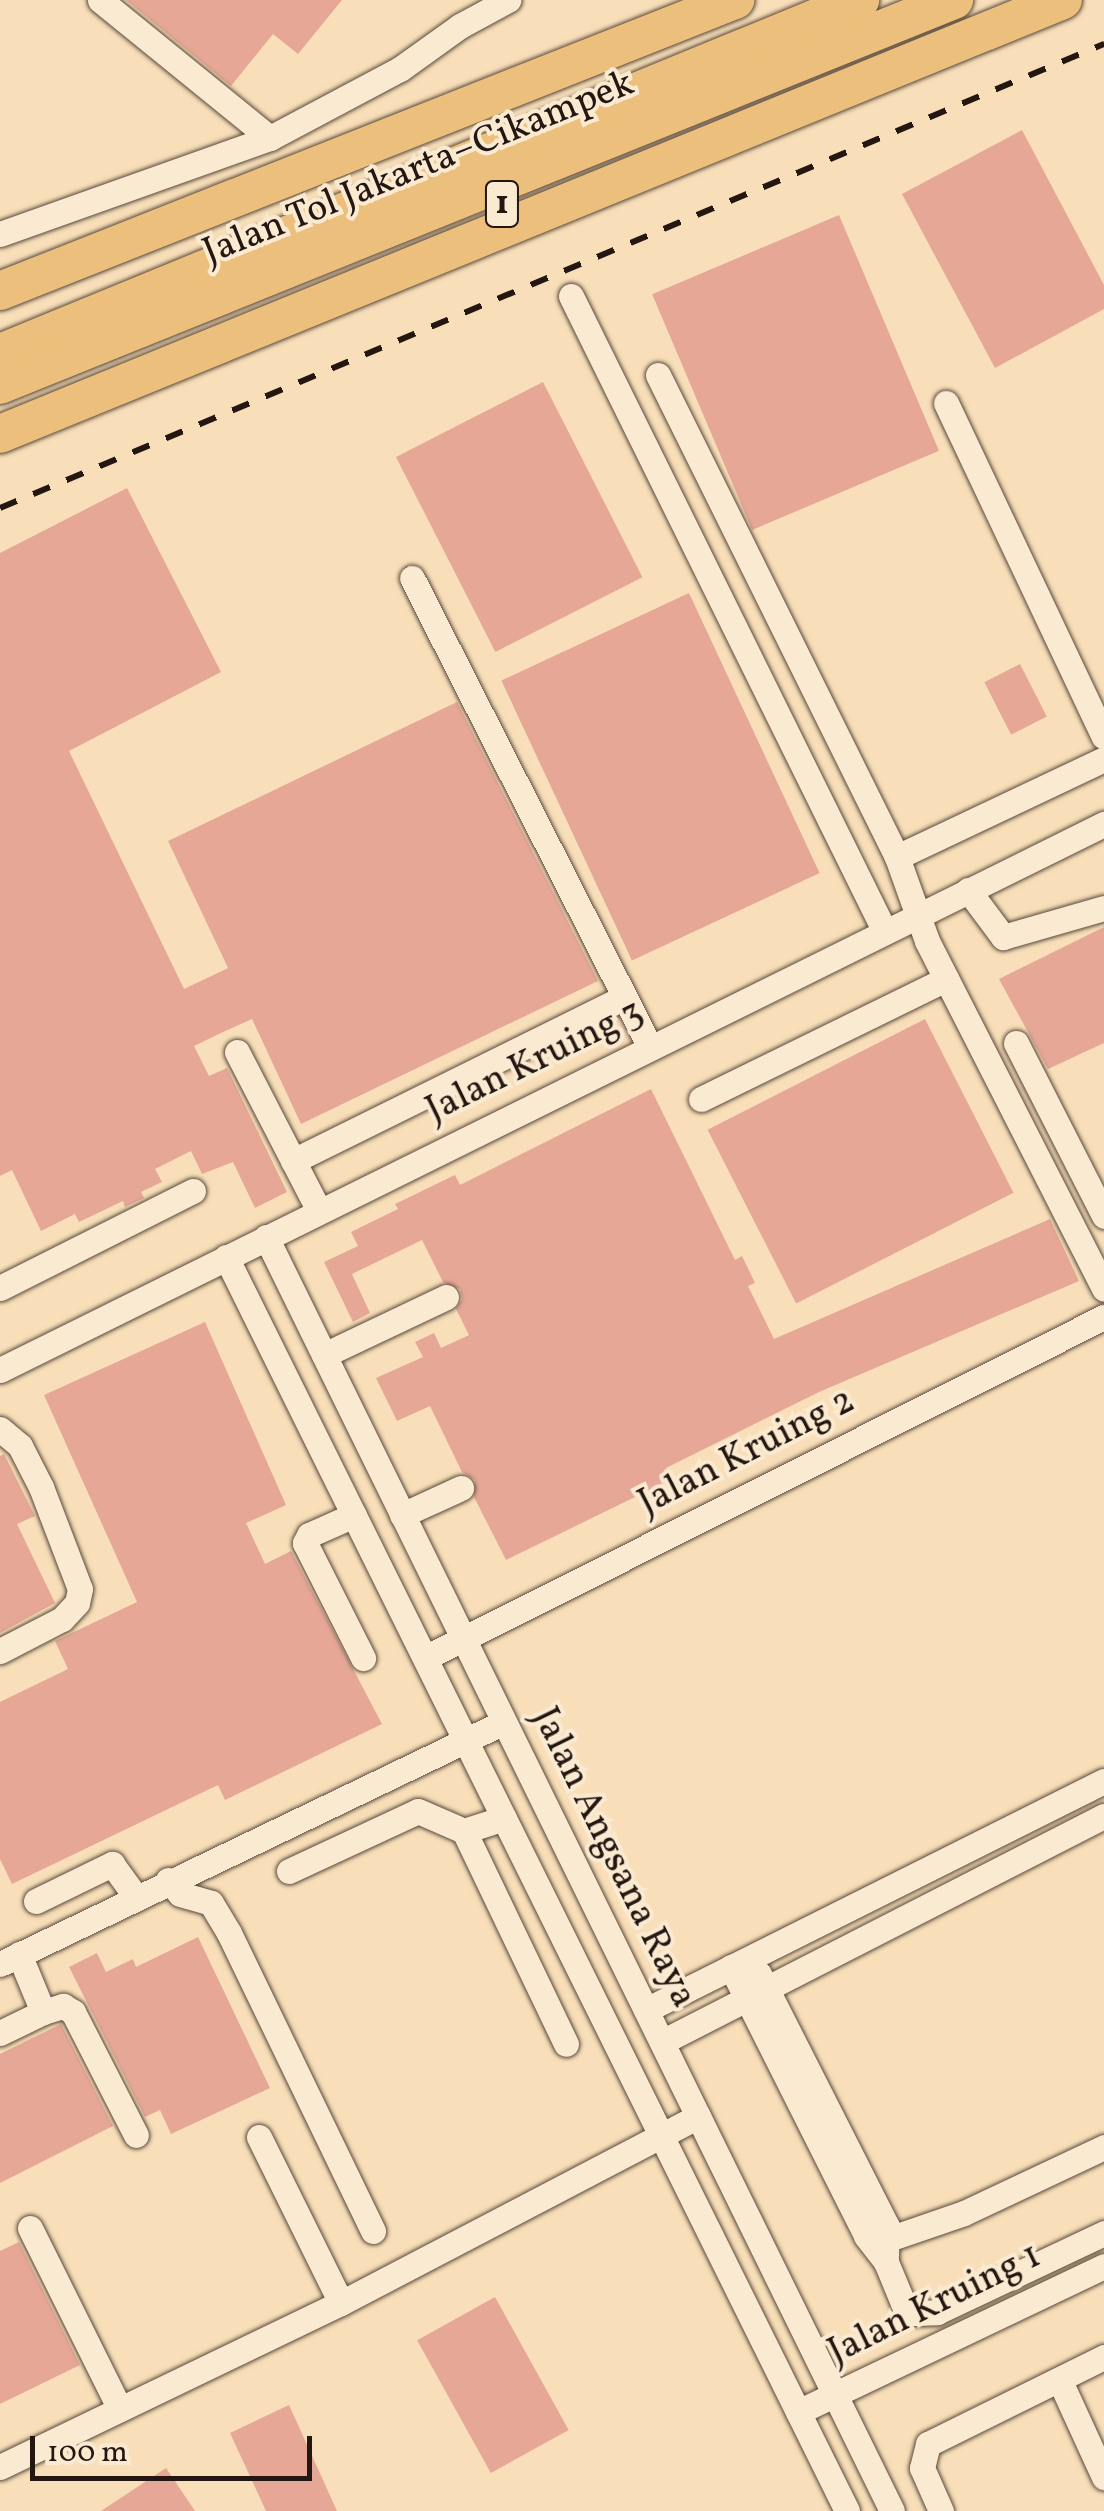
<!DOCTYPE html>
<html>
<head>
<meta charset="utf-8">
<style>
	body { margin:0 }
	#map { position:relative; width:1104px; height:2511px; overflow:hidden; background:#f8dfb9; font-family:Vollkorn,serif }
	div>[style] { position:absolute }
	[style*='--x'] { left:calc(var(--x)*1px); top:calc(var(--y)*1px); width:calc(var(--w)*1px); rotate:calc(var(--a)*1deg) }
	.building>* { inset:0; background:#e6a796; transform-origin:0 0 }
	.roads { filter:drop-shadow(0 0 2px #59483b) drop-shadow(0 0 2px #59483b) }
	.minor>* { height:25px; margin:-12.5px; padding:0 12.5px; transform-origin:12.5px; border-radius:12.5px; background:#faead2 }
	.highway>* { height:38px; margin:-19px; padding:0 19px; transform-origin:19px; border-radius:19px; background:#ecc07c }
	.rail>* { height:6px; margin-top:-3px; transform-origin:0; background:repeating-linear-gradient(90deg,#241611 0 18px,transparent 0 36px) }
	span { translate:-50% -50%; white-space:nowrap; text-align:center; line-height:1.15; -webkit-text-stroke:8px #faead2; paint-order:stroke }
	.shield-label span { padding:2px 8px; background:#faead2; border:2px solid; border-radius:8px; -webkit-text-stroke-width:0 }
	.shield-label { font-size:35px; color:#241611; font-weight:700 }
	.street-label { font-size:38px; color:#241611 }
	.scale { position:absolute; left:30px; top:2436px; width:282px; height:45px; box-sizing:border-box; border:5px solid #241611; border-top:0; padding-left:12px; font-size:30px; line-height:35px; white-space:nowrap; color:#241611; -webkit-text-stroke:8px #faead2; paint-order:stroke }
</style>
</head>
<body>
<div id="map">
	<div class="building">
		<i style="clip-path:polygon(126px 0,342px 0,298px 54px,273px 34px,231px 86px)"></i>
		<i style="clip-path:polygon(1022px 130px,1104px 285px,1104px 309px,995px 368px,902px 194px)"></i>
		<i style="left:839px;top:215px;width:256px;height:203px;rotate:67deg"></i>
		<i style="left:543px;top:382px;width:219px;height:165px;rotate:63deg"></i>
		<i style="clip-path:polygon(127px 488px,221px 672px,69px 751px,184px 989px,228px 968px,168px 841px,457px 702px,598px 981px,301px 1124px,252px 1019px,223px 1032px,194px 1046px,209px 1076px,227px 1068px,287px 1192px,255px 1208px,233px 1162px,202px 1174px,191px 1151px,155px 1169px,162px 1182px,141px 1192px,144px 1198px,125px 1207px,123px 1201px,79px 1222px,75px 1214px,41px 1231px,12px 1170px,0 1176px,0 553px)"></i>
		<i style="left:689px;top:593px;width:309px;height:207px;rotate:65deg"></i>
		<i style="left:1020px;top:664px;width:59px;height:40px;rotate:63deg"></i>
		<i style="clip-path:polygon(1104px 927px,1104px 1043px,1048px 1069px,999px 979px)"></i>
		<i style="left:925px;top:1019px;width:195px;height:244px;rotate:63deg"></i>
		<i style="clip-path:polygon(651px 1089px,735px 1260px,742px 1256px,755px 1283px,748px 1286px,774px 1339px,1050px 1219px,1079px 1281px,819px 1392px,666px 1468px,672px 1479px,506px 1560px,474px 1497px,475px 1480px,462px 1472px,430px 1406px,397px 1421px,376px 1378px,423px 1357px,415px 1342px,434px 1333px,441px 1348px,469px 1335px,456px 1309px,462px 1299px,460px 1289px,443px 1282px,422px 1240px,352px 1274px,370px 1313px,353px 1322px,324px 1262px,358px 1246px,351px 1232px,398px 1209px,395px 1204px,455px 1175px,460px 1185px)"></i>
		<i style="clip-path:polygon(205px 1322px,286px 1505px,246px 1523px,265px 1564px,291px 1551px,382px 1724px,225px 1800px,218px 1785px,12px 1884px,0 1859px,0 1702px,68px 1669px,55px 1641px,137px 1602px,44px 1395px)"></i>
		<i style="clip-path:polygon(4px 1454px,35px 1516px,17px 1524px,55px 1603px,0 1633px,0 1456px)"></i>
		<i style="clip-path:polygon(198px 1937px,270px 2088px,171px 2134px,160px 2110px,145px 2117px,69px 1967px,97px 1953px,106px 1972px,133px 1959px,136px 1967px)"></i>
		<i style="clip-path:polygon(61px 2024px,113px 2126px,0 2183px,0 2054px)"></i>
		<i style="clip-path:polygon(19px 2242px,80px 2365px,0 2404px,0 2251px)"></i>
		<i style="left:495px;top:2297px;width:152px;height:89px;rotate:61deg"></i>
		<i style="clip-path:polygon(289px 2405px,337px 2511px,266px 2511px,230px 2433px)"></i>
		<i style="clip-path:polygon(166px 2468px,195px 2511px,101px 2511px)"></i>
	</div>
	<div class="roads">
		<div class="minor">
			<i style="--x:100;--y:0;--w:219;--a:39.1"></i>
			<i style="--x:0;--y:234;--w:287;--a:-19.6"></i>
			<i style="--x:270;--y:138;--w:147;--a:-28"></i>
			<i style="--x:400;--y:69;--w:74;--a:-35.6"></i>
			<i style="--x:460;--y:26;--w:55;--a:-28.4"></i>
			<i style="--x:571;--y:296;--w:707;--a:63.72"></i>
			<i style="--x:658;--y:375;--w:538;--a:63.63"></i>
			<i style="--x:897;--y:857;--w:89;--a:70.3"></i>
			<i style="--x:927;--y:941;--w:390;--a:63"></i>
			<i style="--x:946;--y:403;--w:369;--a:64.7"></i>
			<i style="--x:412;--y:578;--w:526;--a:63.09"></i>
			<i style="--x:897;--y:857;--w:229;--a:-25.3"></i>
			<i style="--x:968;--y:890;--w:59;--a:53.3"></i>
			<i style="--x:1003;--y:937;--w:105;--a:-16"></i>
			<i style="--x:1016;--y:1043;--w:194;--a:63"></i>
			<i style="--x:237;--y:1052;--w:179;--a:62.7"></i>
			<i style="--x:701;--y:1099;--w:273;--a:-26.1"></i>
			<i style="--x:293;--y:1161;--w:370;--a:-26.3"></i>
			<i style="--x:266;--y:1237;--w:1419;--a:63.83"></i>
			<i style="--x:226;--y:1257;--w:1399;--a:63.65"></i>
			<i style="--x:0;--y:1288;--w:216;--a:-26.7"></i>
			<i style="--x:324;--y:1355;--w:135;--a:-25.4"></i>
			<i style="--x:0;--y:1370;--w:1232;--a:-26.32"></i>
			<i style="--x:0;--y:1429;--w:26;--a:40"></i>
			<i style="--x:20;--y:1446;--w:46;--a:62.9"></i>
			<i style="--x:41;--y:1487;--w:109;--a:69.1"></i>
			<i style="--x:80;--y:1589;--w:14;--a:102"></i>
			<i style="--x:77;--y:1603;--w:22;--a:133"></i>
			<i style="--x:62;--y:1619;--w:70;--a:152.7"></i>
			<i style="--x:354;--y:1515;--w:49;--a:156"></i>
			<i style="--x:309;--y:1535;--w:9;--a:117"></i>
			<i style="--x:305;--y:1543;--w:129;--a:63.2"></i>
			<i style="--x:402;--y:1515;--w:65;--a:-24.6"></i>
			<i style="--x:425;--y:1658;--w:760;--a:-26.67"></i>
			<i style="--x:464;--y:1831;--w:236;--a:64.4"></i>
			<i style="--x:289;--y:1871;--w:142;--a:-24.9"></i>
			<i style="--x:418;--y:1811;--w:50;--a:23.5"></i>
			<i style="--x:464;--y:1831;--w:42;--a:-18"></i>
			<i style="--x:168;--y:1880;--w:18;--a:49"></i>
			<i style="--x:180;--y:1894;--w:32;--a:16"></i>
			<i style="--x:211;--y:1903;--w:35;--a:59"></i>
			<i style="--x:229;--y:1933;--w:331;--a:64.2"></i>
			<i style="--x:36;--y:1901;--w:85;--a:-26"></i>
			<i style="--x:112;--y:1864;--w:39;--a:54"></i>
			<i style="--x:19;--y:1954;--w:63;--a:67.5"></i>
			<i style="--x:43;--y:2012;--w:21;--a:-17"></i>
			<i style="--x:63;--y:2006;--w:12;--a:31"></i>
			<i style="--x:73;--y:2012;--w:138;--a:62.9"></i>
			<i style="--x:0;--y:1964;--w:559;--a:-25.65"></i>
			<i style="--x:731;--y:1967;--w:301;--a:63.3"></i>
			<i style="--x:866;--y:2236;--w:33;--a:52"></i>
			<i style="--x:886;--y:2262;--w:44;--a:67.5"></i>
			<i style="--x:903;--y:2303;--w:15;--a:42"></i>
			<i style="--x:914;--y:2313;--w:23;--a:-2"></i>
			<i style="--x:937;--y:2312;--w:185;--a:-25.3"></i>
			<i style="--x:759;--y:1974;--w:283;--a:63.1"></i>
			<i style="--x:887;--y:2226;--w:36;--a:92"></i>
			<i style="--x:646;--y:2010;--w:512;--a:-26.57"></i>
			<i style="--x:0;--y:2033;--w:48;--a:-26"></i>
			<i style="--x:662;--y:2042;--w:496;--a:-27.1"></i>
			<i style="--x:259;--y:2137;--w:185;--a:63.7"></i>
			<i style="--x:30;--y:2228;--w:202;--a:63.6"></i>
			<i style="--x:874;--y:2244;--w:95;--a:-19"></i>
			<i style="--x:964;--y:2213;--w:155;--a:-25.2"></i>
			<i style="--x:1060;--y:2381;--w:106;--a:65.4"></i>
			<i style="--x:798;--y:2412;--w:339;--a:-25.5"></i>
			<i style="--x:0;--y:2467;--w:378;--a:-25.7"></i>
			<i style="--x:341;--y:2303;--w:403;--a:-27.6"></i>
			<i style="--x:941;--y:2511;--w:47;--a:-113.8"></i>
			<i style="--x:922;--y:2468;--w:25;--a:-76"></i>
			<i style="--x:928;--y:2444;--w:196;--a:-26.3"></i>
		</div>
		<div class="highway">
			<i style="--x:0;--y:291;--w:791;--a:-21.6"></i>
			<i style="--x:0;--y:353;--w:930;--a:-22.32"></i>
			<i style="--x:0;--y:385;--w:1029;--a:-21.98"></i>
			<i style="--x:0;--y:434;--w:1148;--a:-22.21"></i>
		</div>
	</div>
	<div class="rail">
		<i style="--x:0;--y:508;--w:1198;--a:-22.8"></i>
	</div>
	<div class="shield-label">
		<span style="left:502px;top:204px">1</span>
	</div>
	<div class="street-label">
		<span style="left:419px;top:169px;rotate:-22deg">Jalan Tol Jakarta–Cikampek</span>
		<span style="left:535px;top:1062px;rotate:-26deg">Jalan Kruing 3</span>
		<span style="left:747px;top:1453px;rotate:-27deg">Jalan Kruing 2</span>
		<span style="left:613px;top:1858px;rotate:64deg">Jalan Angsana Raya</span>
		<span style="left:935px;top:2305px;rotate:-26deg">Jalan Kruing 1</span>
	</div>
	<div class="scale">100 m</div>
</div>
</body>
</html>
